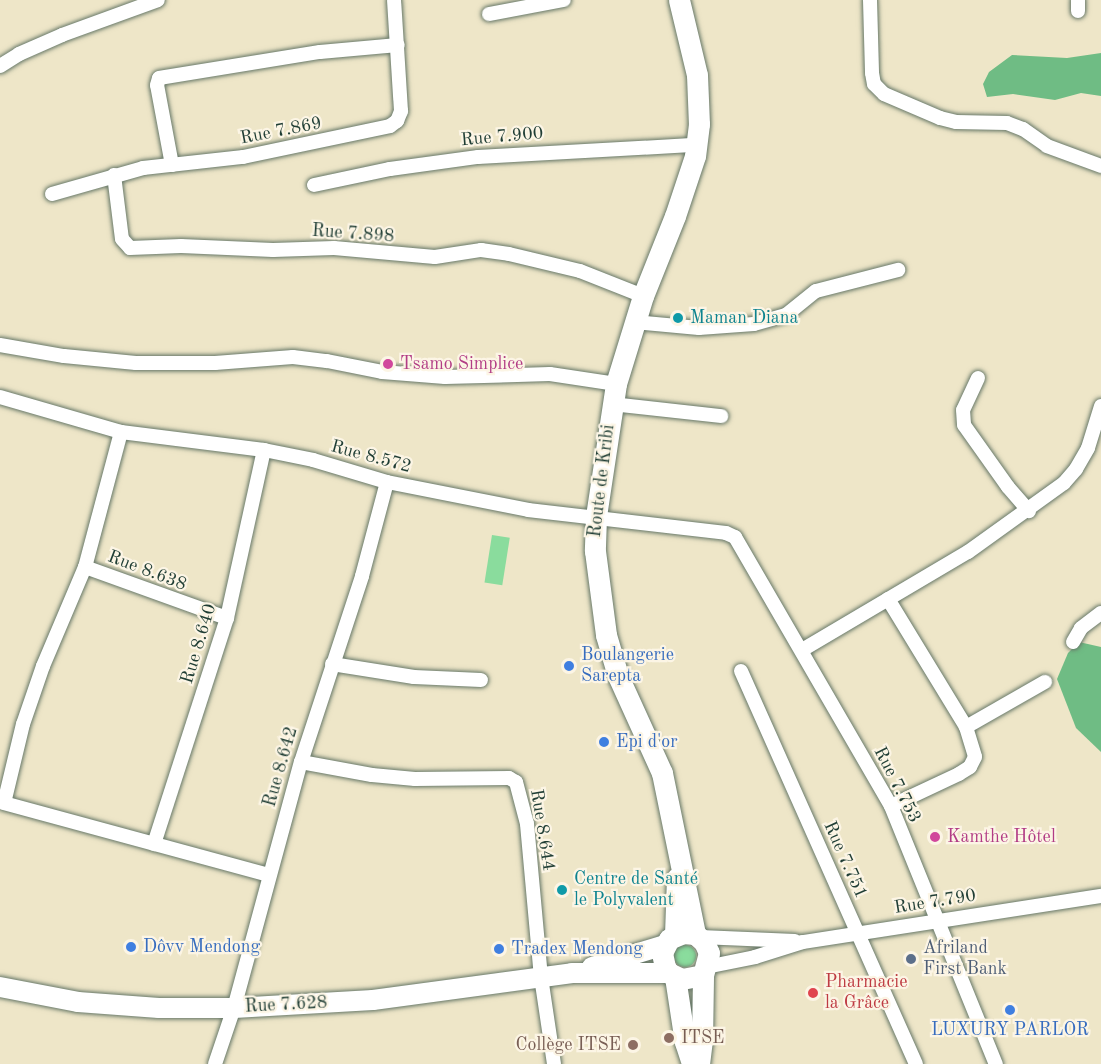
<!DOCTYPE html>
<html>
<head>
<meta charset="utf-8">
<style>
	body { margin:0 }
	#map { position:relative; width:1101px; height:1064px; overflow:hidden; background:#eee6c8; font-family:"Old Standard TT",serif }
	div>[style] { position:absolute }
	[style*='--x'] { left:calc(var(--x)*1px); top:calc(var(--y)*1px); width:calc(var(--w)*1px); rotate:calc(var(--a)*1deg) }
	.green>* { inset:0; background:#8adc9d; transform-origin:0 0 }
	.round { border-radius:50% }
	.forest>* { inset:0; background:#6fbc84 }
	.roads { filter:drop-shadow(0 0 2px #677868) drop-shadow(0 0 2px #677868) }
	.street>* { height:14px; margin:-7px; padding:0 7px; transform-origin:7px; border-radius:7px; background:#fff }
	.secondary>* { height:20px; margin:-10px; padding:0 10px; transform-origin:10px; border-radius:10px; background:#fff }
	.primary>* { height:21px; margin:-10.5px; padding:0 10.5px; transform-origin:10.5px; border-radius:10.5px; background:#fff }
	.dots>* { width:16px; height:16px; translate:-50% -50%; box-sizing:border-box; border:3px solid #fcf5e5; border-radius:50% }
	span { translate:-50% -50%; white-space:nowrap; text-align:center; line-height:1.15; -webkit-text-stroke:4.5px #fcf5e5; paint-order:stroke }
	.street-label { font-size:18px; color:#1f3d34 }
	.culture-label { font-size:18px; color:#0d838f }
	.left { translate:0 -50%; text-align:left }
	.hotel-label { font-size:18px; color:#b23c85 }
	.shop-label { font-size:18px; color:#366cbe }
	.service-label { font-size:18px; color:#4e5e75 }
	.health-label { font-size:18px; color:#be3a42 }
	.education-label { font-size:18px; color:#785e54 }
	.right { translate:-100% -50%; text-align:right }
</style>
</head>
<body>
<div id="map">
	<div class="green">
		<i style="left:492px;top:535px;width:18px;height:48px;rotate:9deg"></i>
		<i class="round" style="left:674px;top:945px;width:22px;height:22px"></i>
	</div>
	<div class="forest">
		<i style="clip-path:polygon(1101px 53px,1101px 96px,1081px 93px,1055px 100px,1013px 94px,987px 97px,983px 84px,989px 72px,1012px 55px,1067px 58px)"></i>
		<i style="clip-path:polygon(1079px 642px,1101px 647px,1101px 752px,1076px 728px,1057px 679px,1068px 653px)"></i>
	</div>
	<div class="roads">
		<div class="street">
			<i style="--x:870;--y:0;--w:73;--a:88.4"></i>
			<i style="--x:872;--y:73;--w:11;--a:80"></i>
			<i style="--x:874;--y:84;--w:14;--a:45"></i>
			<i style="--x:884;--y:94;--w:61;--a:23.2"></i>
			<i style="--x:940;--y:118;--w:16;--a:14"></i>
			<i style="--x:956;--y:122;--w:51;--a:1.1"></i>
			<i style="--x:1007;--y:123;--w:17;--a:21"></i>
			<i style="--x:1023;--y:129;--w:29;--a:35"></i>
			<i style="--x:1047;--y:146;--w:58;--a:20.3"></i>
			<i style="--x:1078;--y:11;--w:11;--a:-90"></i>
			<i style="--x:489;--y:14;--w:76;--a:-10.6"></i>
			<i style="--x:0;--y:66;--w:22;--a:-32"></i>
			<i style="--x:19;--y:54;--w:47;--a:-23.8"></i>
			<i style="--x:62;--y:35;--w:102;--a:-20"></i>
			<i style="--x:172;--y:165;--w:81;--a:-100.6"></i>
			<i style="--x:157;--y:85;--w:7;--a:-74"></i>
			<i style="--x:159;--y:78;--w:163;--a:-9.2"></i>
			<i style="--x:320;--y:52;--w:78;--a:-5.1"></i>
			<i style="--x:114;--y:175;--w:64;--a:82.9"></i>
			<i style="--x:122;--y:239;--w:12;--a:48"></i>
			<i style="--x:130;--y:248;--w:51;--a:-2.2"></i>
			<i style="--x:181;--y:246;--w:92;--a:2.5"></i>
			<i style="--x:273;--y:250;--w:61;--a:-1.9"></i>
			<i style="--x:334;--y:248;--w:101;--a:5.1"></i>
			<i style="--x:435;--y:257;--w:47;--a:-8.7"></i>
			<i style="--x:481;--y:250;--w:28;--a:8"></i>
			<i style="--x:509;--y:254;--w:73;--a:13.5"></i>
			<i style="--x:580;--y:271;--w:68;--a:21.6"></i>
			<i style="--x:314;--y:185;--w:78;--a:-11.9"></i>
			<i style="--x:390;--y:169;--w:89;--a:-7.8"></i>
			<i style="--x:478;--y:157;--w:218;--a:-3.2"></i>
			<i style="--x:52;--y:194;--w:95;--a:-15.9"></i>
			<i style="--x:143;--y:168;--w:101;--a:-6.3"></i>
			<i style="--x:243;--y:157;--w:150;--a:-11.9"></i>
			<i style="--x:390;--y:126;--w:9;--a:-36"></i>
			<i style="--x:397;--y:121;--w:11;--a:-68"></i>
			<i style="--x:401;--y:111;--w:111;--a:-93.6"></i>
			<i style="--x:634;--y:322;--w:65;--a:5.3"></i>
			<i style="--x:699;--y:328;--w:55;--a:-4.2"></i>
			<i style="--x:754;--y:324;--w:33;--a:-16"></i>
			<i style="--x:786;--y:315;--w:38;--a:-39"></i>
			<i style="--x:816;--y:291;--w:85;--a:-14.4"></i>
			<i style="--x:0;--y:345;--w:65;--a:9.8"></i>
			<i style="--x:64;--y:356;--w:72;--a:5.6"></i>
			<i style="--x:136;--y:363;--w:79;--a:0"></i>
			<i style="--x:215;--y:363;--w:78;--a:-4.4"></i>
			<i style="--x:293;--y:357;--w:34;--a:7"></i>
			<i style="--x:327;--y:361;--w:56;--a:11.3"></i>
			<i style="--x:382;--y:372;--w:63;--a:4.5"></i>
			<i style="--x:445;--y:377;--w:105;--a:-1.6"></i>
			<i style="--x:550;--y:374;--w:67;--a:8.6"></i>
			<i style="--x:978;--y:378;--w:35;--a:115"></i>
			<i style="--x:963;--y:410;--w:15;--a:86"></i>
			<i style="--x:964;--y:425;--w:76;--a:54.6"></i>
			<i style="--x:1008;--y:487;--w:32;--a:49"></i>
			<i style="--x:0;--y:397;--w:126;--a:16.1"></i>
			<i style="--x:121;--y:432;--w:144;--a:7.2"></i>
			<i style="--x:264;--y:450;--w:50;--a:11.5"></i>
			<i style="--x:313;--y:460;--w:77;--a:16.6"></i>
			<i style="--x:387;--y:482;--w:144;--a:11.2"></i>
			<i style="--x:528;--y:510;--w:199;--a:6.6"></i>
			<i style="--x:726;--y:533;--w:10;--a:24"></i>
			<i style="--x:735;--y:537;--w:311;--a:59.9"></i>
			<i style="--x:891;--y:806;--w:279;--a:67.9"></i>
			<i style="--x:612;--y:404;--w:110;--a:6.3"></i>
			<i style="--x:121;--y:432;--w:140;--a:104.9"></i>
			<i style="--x:85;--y:567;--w:151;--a:19.8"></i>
			<i style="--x:85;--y:567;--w:108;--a:113"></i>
			<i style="--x:43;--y:666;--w:61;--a:109"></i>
			<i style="--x:23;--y:724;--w:81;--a:103.5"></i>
			<i style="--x:4;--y:803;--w:275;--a:15.2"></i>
			<i style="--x:888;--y:599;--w:150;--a:58.6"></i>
			<i style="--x:966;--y:727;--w:31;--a:73"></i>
			<i style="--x:975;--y:757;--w:11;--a:117"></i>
			<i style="--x:970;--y:767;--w:13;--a:148"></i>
			<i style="--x:959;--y:774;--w:75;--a:154.8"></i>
			<i style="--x:1073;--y:642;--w:16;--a:-60"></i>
			<i style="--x:1081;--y:628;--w:25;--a:-37"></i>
			<i style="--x:802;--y:650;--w:193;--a:-30.6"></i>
			<i style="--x:968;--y:552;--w:118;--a:-35.7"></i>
			<i style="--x:1064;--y:483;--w:18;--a:-49"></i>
			<i style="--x:1076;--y:469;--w:24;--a:-60"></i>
			<i style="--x:1088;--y:448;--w:44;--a:-72.8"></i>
			<i style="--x:332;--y:664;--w:83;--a:9"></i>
			<i style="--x:414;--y:677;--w:67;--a:2.6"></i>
			<i style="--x:741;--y:671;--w:430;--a:66"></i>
			<i style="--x:966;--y:727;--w:91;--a:-29.7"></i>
			<i style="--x:301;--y:762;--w:72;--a:10.4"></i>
			<i style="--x:372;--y:775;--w:43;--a:5.3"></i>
			<i style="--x:415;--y:779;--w:94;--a:-0.6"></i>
			<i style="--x:509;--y:778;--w:8;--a:30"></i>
			<i style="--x:516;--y:782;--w:43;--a:75.3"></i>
			<i style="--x:527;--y:824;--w:154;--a:84.8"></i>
			<i style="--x:541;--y:977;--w:88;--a:81.5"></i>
			<i style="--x:154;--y:844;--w:237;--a:-72.1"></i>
			<i style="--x:227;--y:618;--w:172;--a:-77.6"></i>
			<i style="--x:700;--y:937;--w:95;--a:2.4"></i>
			<i style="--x:706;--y:967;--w:50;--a:-11.5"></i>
			<i style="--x:755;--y:957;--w:50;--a:-17.4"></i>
			<i style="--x:803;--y:942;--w:302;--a:-8.8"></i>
			<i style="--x:215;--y:1064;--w:59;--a:-71.3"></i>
			<i style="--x:234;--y:1008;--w:255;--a:-74.8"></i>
			<i style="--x:301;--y:762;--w:196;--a:-71.8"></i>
			<i style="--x:362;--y:576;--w:97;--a:-75.1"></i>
		</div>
		<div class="secondary">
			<i style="--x:592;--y:967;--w:76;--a:-16.8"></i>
			<i style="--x:0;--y:987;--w:79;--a:10.9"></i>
			<i style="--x:78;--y:1002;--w:81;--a:4.2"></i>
			<i style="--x:159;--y:1008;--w:75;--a:0"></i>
			<i style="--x:234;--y:1008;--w:139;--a:-3.3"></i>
			<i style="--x:373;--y:1000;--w:201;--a:-7.7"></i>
			<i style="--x:572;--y:973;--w:97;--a:0"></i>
		</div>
		<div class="primary">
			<i style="--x:679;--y:0;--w:77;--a:76.5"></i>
			<i style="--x:697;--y:75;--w:49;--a:87.7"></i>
			<i style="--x:699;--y:124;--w:32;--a:97"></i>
			<i style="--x:695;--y:156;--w:63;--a:108.4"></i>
			<i style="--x:675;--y:216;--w:86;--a:111.8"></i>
			<i style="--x:643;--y:296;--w:92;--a:107.1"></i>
			<i style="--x:616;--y:384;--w:134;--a:98.6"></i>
			<i style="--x:596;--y:517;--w:34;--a:92"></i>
			<i style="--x:595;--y:551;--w:85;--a:82.5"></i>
			<i style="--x:606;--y:635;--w:43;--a:73.7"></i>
			<i style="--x:618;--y:676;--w:107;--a:65.6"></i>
			<i style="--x:662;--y:773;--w:164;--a:78.4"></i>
			<i style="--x:675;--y:935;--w:57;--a:-88"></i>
			<i style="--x:675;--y:977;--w:66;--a:81.3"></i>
			<i style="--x:685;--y:1042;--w:23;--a:72"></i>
			<i style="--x:699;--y:1064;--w:23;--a:-83"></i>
			<i style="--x:702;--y:1041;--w:66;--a:-89.1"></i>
			<i style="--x:703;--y:975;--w:23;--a:-75"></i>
			<i style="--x:709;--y:953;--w:12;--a:-114"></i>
			<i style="--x:704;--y:942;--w:12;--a:-138"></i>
			<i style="--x:695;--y:934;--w:12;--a:-175"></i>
			<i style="--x:683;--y:933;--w:15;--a:157"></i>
			<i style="--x:669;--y:939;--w:16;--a:117"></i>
			<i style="--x:662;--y:953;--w:14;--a:78"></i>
			<i style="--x:665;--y:967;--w:7;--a:56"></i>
			<i style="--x:669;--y:973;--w:14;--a:25"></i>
			<i style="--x:682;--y:979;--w:21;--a:-11"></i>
		</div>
	</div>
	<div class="dots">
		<i style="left:678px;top:318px;background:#0f9aa8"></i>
		<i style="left:388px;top:364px;background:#d1479c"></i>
		<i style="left:569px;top:666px;background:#3f7fe0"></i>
		<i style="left:604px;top:742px;background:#3f7fe0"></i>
		<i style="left:935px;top:837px;background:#d1479c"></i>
		<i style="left:562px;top:890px;background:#0f9aa8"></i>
		<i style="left:131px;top:947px;background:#3f7fe0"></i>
		<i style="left:499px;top:949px;background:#3f7fe0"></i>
		<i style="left:911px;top:959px;background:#5c6f8a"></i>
		<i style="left:813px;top:993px;background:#e0444e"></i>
		<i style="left:1010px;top:1010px;background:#3f7fe0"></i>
		<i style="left:669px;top:1038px;background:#8d6e63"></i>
		<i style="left:633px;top:1045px;background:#8d6e63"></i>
	</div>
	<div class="street-label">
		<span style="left:281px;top:131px;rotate:-11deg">Rue 7.869</span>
		<span style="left:502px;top:137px;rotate:-5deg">Rue 7.900</span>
		<span style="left:353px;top:234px;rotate:4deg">Rue 7.898</span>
		<span style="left:371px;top:457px;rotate:15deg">Rue 8.572</span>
		<span style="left:602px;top:481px;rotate:-83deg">Route de Kribi</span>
		<span style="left:147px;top:571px;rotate:21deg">Rue 8.638</span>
		<span style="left:199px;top:644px;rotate:-73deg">Rue 8.640</span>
		<span style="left:281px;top:767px;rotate:-74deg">Rue 8.642</span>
		<span style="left:897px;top:785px;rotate:63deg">Rue 7.753</span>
		<span style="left:542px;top:830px;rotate:81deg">Rue 8.644</span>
		<span style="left:845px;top:860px;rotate:66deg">Rue 7.751</span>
		<span style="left:935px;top:902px;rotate:-9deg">Rue 7.790</span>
		<span style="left:286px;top:1005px;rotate:-3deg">Rue 7.628</span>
	</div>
	<div class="culture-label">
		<span class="left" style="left:690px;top:318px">Maman Diana</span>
		<span class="left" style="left:574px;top:890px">Centre de Santé<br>le Polyvalent</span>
	</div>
	<div class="hotel-label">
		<span class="left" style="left:400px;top:364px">Tsamo Simplice</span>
		<span class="left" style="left:947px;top:837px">Kamthe Hôtel</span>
	</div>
	<div class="shop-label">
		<span class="left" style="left:581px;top:666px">Boulangerie<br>Sarepta</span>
		<span class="left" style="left:616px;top:742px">Epi d'or</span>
		<span class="left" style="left:143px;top:947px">Dôvv Mendong</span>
		<span class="left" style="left:511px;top:949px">Tradex Mendong</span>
		<span style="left:1010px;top:1030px">LUXURY PARLOR</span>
	</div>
	<div class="service-label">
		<span class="left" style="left:923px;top:959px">Afriland<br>First Bank</span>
	</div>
	<div class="health-label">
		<span class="left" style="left:825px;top:993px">Pharmacie<br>la Grâce</span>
	</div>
	<div class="education-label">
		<span class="left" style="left:681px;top:1038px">ITSE</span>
		<span class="right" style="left:621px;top:1045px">Collège ITSE</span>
	</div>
</div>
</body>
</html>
